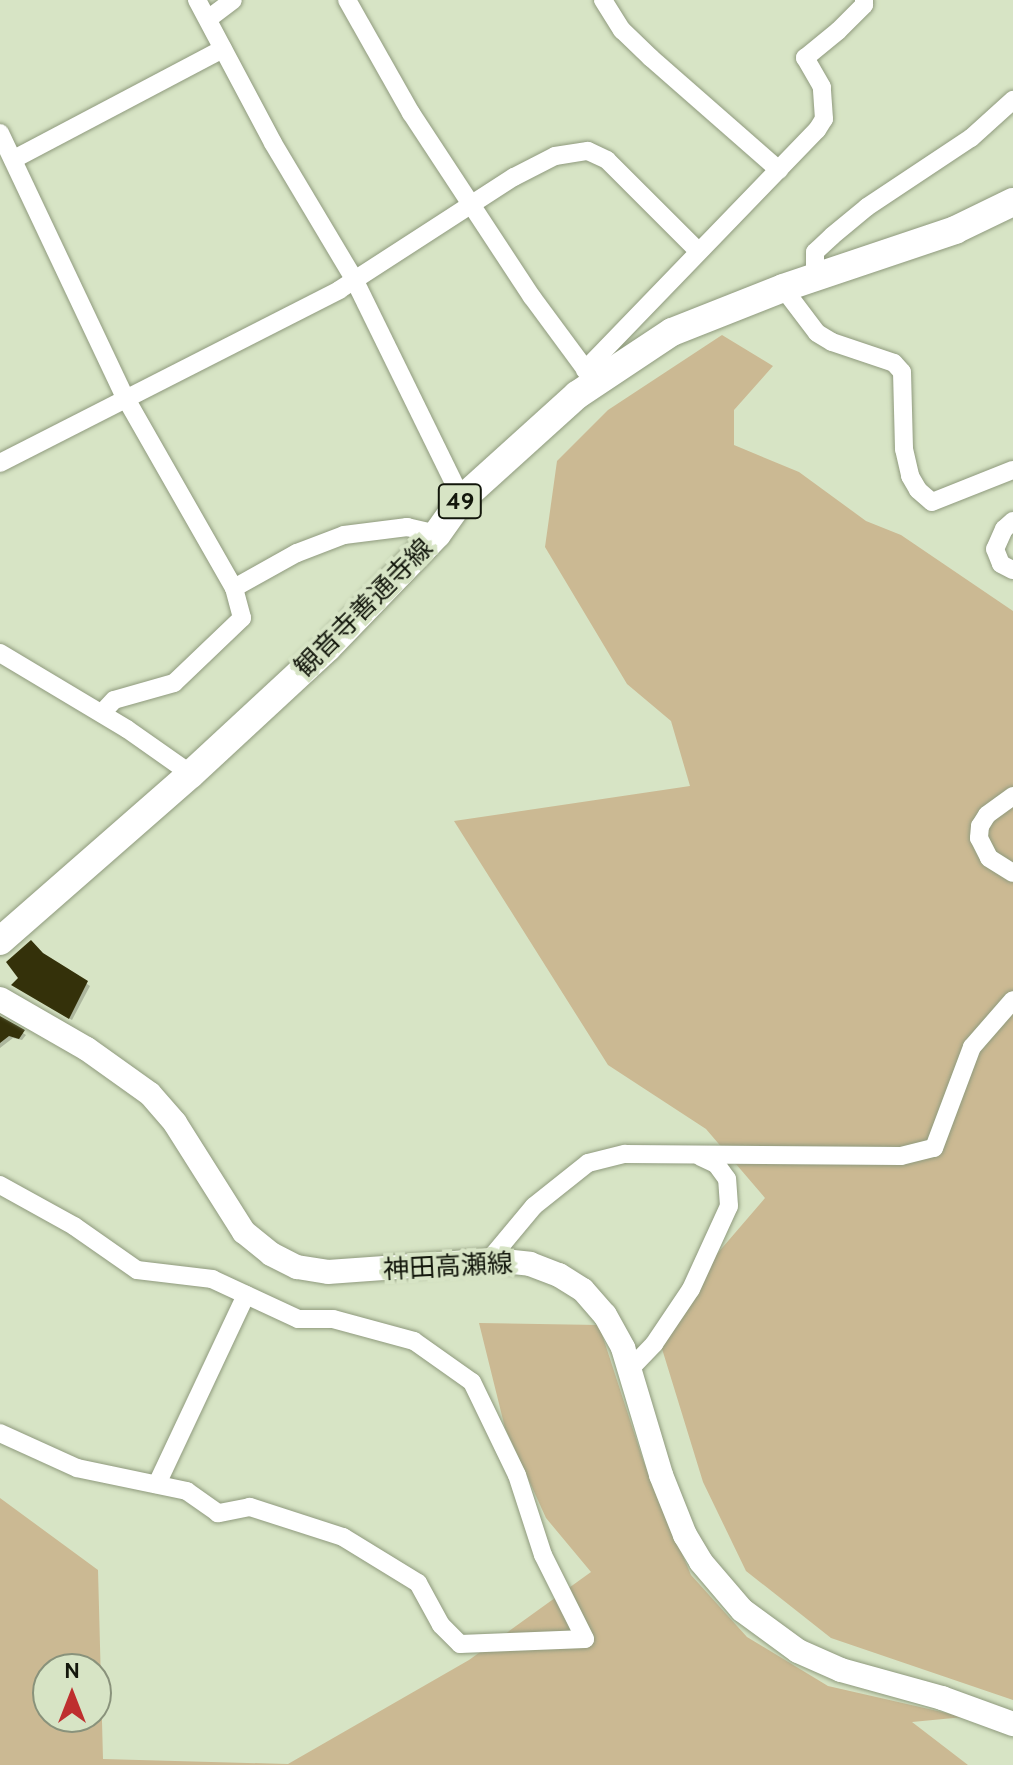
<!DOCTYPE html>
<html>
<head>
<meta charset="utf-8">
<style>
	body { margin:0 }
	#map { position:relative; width:1013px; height:1765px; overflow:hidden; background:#d7e4c5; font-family:Cabin,"Noto Sans JP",sans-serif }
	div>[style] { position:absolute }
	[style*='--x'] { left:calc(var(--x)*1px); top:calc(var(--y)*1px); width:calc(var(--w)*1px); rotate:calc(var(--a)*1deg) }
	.green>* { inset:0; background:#cbb993 }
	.shadow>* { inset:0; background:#0003 }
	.building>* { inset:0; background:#34310a }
	.roads { filter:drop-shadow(0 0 2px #8f9a7d) drop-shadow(0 0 2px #8f9a7d) }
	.street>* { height:18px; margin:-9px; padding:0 9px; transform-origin:9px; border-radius:9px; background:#fff }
	.secondary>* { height:24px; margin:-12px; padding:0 12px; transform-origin:12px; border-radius:12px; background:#fff }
	.primary>* { height:28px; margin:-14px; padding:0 14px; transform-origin:14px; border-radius:14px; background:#fff }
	span { translate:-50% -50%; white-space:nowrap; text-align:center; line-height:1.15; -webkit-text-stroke:8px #d7e4c5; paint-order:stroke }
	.shield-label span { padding:2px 6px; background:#d7e4c5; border:2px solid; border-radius:6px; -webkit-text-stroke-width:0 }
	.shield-label { font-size:24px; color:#13170c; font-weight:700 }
	.street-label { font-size:26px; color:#13170c }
	.north { position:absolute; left:32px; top:1653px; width:80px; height:80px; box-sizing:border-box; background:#d7e4c5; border:2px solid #89927b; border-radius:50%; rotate:0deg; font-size:22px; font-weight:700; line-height:32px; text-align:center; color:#13170c }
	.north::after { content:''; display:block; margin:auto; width:28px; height:36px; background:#be2f2f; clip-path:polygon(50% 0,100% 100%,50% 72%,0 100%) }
</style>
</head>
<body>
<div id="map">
	<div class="green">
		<i style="clip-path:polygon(722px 335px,773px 366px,734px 410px,734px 445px,799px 472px,866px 521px,901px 535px,1013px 611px,1013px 1700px,831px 1638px,746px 1571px,703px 1482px,655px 1326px,765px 1198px,706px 1129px,608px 1065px,454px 821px,690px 786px,671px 721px,627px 684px,545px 547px,557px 461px,608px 410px)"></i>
		<i style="clip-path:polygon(evenodd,479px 1323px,599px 1325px,643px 1460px,691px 1575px,747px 1637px,828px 1686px,964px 1717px,912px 1722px,968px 1765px,0 1765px,0 1498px,98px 1570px,103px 1759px,288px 1764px,469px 1660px,591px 1572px,546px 1518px,505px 1428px,479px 1323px,48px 1669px,96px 1669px,96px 1717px,48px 1717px,48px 1669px)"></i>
	</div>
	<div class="shadow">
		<i style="clip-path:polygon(43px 955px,90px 986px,72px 1020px,17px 987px)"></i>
		<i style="clip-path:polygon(0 1018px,26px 1035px,22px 1040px,13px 1038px,0 1048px)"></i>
	</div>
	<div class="building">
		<i style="clip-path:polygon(31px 940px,43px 953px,88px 981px,69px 1019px,11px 985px,18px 978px,6px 962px)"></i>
		<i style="clip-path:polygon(0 1016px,25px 1030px,19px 1039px,9px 1036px,0 1043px)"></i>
	</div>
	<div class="roads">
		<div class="street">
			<i style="--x:197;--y:0;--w:162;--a:62"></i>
			<i style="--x:273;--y:143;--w:158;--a:59.2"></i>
			<i style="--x:354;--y:279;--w:245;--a:63.9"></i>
			<i style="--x:347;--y:0;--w:130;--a:60.5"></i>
			<i style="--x:411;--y:113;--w:220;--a:56.7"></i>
			<i style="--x:532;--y:297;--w:99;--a:53.6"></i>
			<i style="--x:603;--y:0;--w:36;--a:58"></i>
			<i style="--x:622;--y:30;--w:40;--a:44"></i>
			<i style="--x:651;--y:58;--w:170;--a:41.2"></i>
			<i style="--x:208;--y:19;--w:31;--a:-37"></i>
			<i style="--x:0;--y:133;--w:292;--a:64.7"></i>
			<i style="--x:125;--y:397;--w:220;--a:60.3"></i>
			<i style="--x:234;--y:588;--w:31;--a:75"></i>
			<i style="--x:242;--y:618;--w:94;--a:136.3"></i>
			<i style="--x:174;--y:683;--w:62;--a:164.2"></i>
			<i style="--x:114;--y:700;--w:18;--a:133"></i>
			<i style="--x:14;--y:159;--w:236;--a:-27.8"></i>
			<i style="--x:815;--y:278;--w:26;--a:-90"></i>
			<i style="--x:815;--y:252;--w:23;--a:-43"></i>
			<i style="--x:832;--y:236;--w:45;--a:-39.6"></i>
			<i style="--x:867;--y:207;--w:125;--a:-33.6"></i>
			<i style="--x:971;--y:138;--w:57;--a:-42.1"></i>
			<i style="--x:783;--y:288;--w:56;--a:52.9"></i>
			<i style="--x:817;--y:333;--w:17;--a:31"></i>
			<i style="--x:832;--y:342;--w:65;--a:18.7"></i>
			<i style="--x:894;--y:363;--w:12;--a:48"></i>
			<i style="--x:902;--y:372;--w:77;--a:88.5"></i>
			<i style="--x:904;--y:449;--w:28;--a:77"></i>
			<i style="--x:910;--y:476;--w:16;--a:60"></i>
			<i style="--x:918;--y:490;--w:18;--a:41"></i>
			<i style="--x:932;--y:502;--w:87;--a:-21.6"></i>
			<i style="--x:585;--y:370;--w:334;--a:-46"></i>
			<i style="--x:817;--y:130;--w:13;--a:-58"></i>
			<i style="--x:824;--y:119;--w:32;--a:-94"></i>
			<i style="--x:822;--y:87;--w:34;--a:-120"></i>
			<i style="--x:805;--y:58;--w:43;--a:-39.3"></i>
			<i style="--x:838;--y:31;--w:37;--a:-45"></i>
			<i style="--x:864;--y:5;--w:5;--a:-90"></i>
			<i style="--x:0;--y:463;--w:381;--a:-27"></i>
			<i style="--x:339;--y:290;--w:208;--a:-32.9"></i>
			<i style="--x:514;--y:177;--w:46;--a:-27.1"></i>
			<i style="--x:555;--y:156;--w:33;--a:-9"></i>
			<i style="--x:588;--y:151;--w:21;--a:25"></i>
			<i style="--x:607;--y:160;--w:129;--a:45"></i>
			<i style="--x:1013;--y:521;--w:12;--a:138"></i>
			<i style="--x:1004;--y:529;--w:22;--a:114"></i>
			<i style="--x:995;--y:549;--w:16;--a:68"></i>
			<i style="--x:1001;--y:564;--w:13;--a:27"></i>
			<i style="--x:234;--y:588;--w:72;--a:-29.1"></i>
			<i style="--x:297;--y:553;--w:50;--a:-21"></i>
			<i style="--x:344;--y:535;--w:64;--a:-7.2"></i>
			<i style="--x:407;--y:527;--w:31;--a:13"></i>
			<i style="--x:0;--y:653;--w:148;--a:30.9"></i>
			<i style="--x:127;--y:729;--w:78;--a:35.1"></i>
			<i style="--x:1013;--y:796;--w:32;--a:144"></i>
			<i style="--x:987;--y:815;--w:13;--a:122"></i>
			<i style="--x:980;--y:826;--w:12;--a:95"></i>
			<i style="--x:979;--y:838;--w:22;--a:63"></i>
			<i style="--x:989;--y:858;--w:28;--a:32"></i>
			<i style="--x:0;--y:1185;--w:85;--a:29"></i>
			<i style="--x:74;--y:1226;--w:77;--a:34.9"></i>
			<i style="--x:137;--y:1270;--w:76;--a:6.8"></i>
			<i style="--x:212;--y:1279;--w:95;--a:24.9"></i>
			<i style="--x:298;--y:1319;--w:35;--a:0"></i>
			<i style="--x:333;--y:1319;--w:84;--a:15.2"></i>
			<i style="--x:414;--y:1341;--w:71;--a:35.3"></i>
			<i style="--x:472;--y:1382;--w:103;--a:64.2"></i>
			<i style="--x:517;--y:1475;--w:84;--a:72"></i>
			<i style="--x:543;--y:1555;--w:94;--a:63.4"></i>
			<i style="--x:585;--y:1639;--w:125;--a:177.7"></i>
			<i style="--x:460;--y:1644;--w:27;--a:-135"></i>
			<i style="--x:441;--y:1625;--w:48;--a:-118.7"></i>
			<i style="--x:418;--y:1583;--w:88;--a:-148.5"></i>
			<i style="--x:343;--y:1537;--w:98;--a:-162.1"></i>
			<i style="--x:250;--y:1507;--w:33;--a:169"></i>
			<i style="--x:218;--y:1513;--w:38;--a:-145"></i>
			<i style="--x:187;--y:1491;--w:112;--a:-168.2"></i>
			<i style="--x:77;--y:1468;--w:85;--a:-155.6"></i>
			<i style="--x:489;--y:1260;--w:70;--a:-50.2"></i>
			<i style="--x:534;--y:1206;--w:69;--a:-38.5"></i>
			<i style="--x:588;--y:1163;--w:38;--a:-14"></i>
			<i style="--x:625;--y:1154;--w:276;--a:0.4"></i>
			<i style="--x:901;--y:1156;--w:34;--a:-14"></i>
			<i style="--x:934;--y:1148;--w:108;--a:-69.4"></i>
			<i style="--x:972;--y:1047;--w:62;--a:-48.9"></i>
			<i style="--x:630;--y:1369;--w:35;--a:-46"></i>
			<i style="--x:654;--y:1344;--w:66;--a:-56.1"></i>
			<i style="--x:691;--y:1289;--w:91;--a:-65.4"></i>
			<i style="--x:729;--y:1206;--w:27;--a:-94"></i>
			<i style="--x:727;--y:1179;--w:19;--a:-126"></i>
			<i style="--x:716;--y:1164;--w:17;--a:-155"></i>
			<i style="--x:157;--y:1484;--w:209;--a:-64.8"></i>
		</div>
		<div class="secondary">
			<i style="--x:0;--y:999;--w:100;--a:29.9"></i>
			<i style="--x:87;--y:1049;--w:77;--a:35.5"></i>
			<i style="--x:150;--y:1094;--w:38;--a:49"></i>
			<i style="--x:175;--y:1123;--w:129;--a:57.7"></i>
			<i style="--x:244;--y:1232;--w:35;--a:39"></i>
			<i style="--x:271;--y:1254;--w:29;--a:27"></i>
			<i style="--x:297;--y:1267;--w:31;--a:9"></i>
			<i style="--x:328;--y:1272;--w:166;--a:-4.1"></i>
			<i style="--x:494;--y:1260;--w:36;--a:6"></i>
			<i style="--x:530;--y:1264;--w:31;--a:21"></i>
			<i style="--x:559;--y:1275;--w:28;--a:32"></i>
			<i style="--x:583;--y:1290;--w:33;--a:49"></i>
			<i style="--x:605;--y:1315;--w:38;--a:61"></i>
			<i style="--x:623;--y:1348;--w:133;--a:73.3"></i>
			<i style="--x:661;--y:1475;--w:65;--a:68.2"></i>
			<i style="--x:685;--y:1535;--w:31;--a:59"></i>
			<i style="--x:701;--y:1562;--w:63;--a:49.5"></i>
			<i style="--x:742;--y:1610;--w:69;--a:36.2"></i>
			<i style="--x:798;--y:1651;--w:47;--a:23.8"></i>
			<i style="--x:841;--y:1670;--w:105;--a:15.5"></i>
			<i style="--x:942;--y:1698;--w:76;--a:20.1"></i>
		</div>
		<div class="primary">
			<i style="--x:0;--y:941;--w:254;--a:-41.2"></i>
			<i style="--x:191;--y:774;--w:185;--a:-42.8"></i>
			<i style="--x:327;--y:648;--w:158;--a:-46"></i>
			<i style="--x:437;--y:534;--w:43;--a:-54.5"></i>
			<i style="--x:462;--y:499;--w:155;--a:-42.1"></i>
			<i style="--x:577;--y:395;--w:114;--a:-33.6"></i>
			<i style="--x:672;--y:332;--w:119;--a:-21.6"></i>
			<i style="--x:783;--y:288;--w:182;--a:-18.6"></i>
			<i style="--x:955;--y:230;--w:64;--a:-25.8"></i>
		</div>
	</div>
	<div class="shield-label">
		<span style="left:460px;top:501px">49</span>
	</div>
	<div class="street-label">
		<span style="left:364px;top:608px;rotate:-45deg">観音寺善通寺線</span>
		<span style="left:448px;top:1267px;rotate:-3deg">神田高瀬線</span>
	</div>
	<div class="north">N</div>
</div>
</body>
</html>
